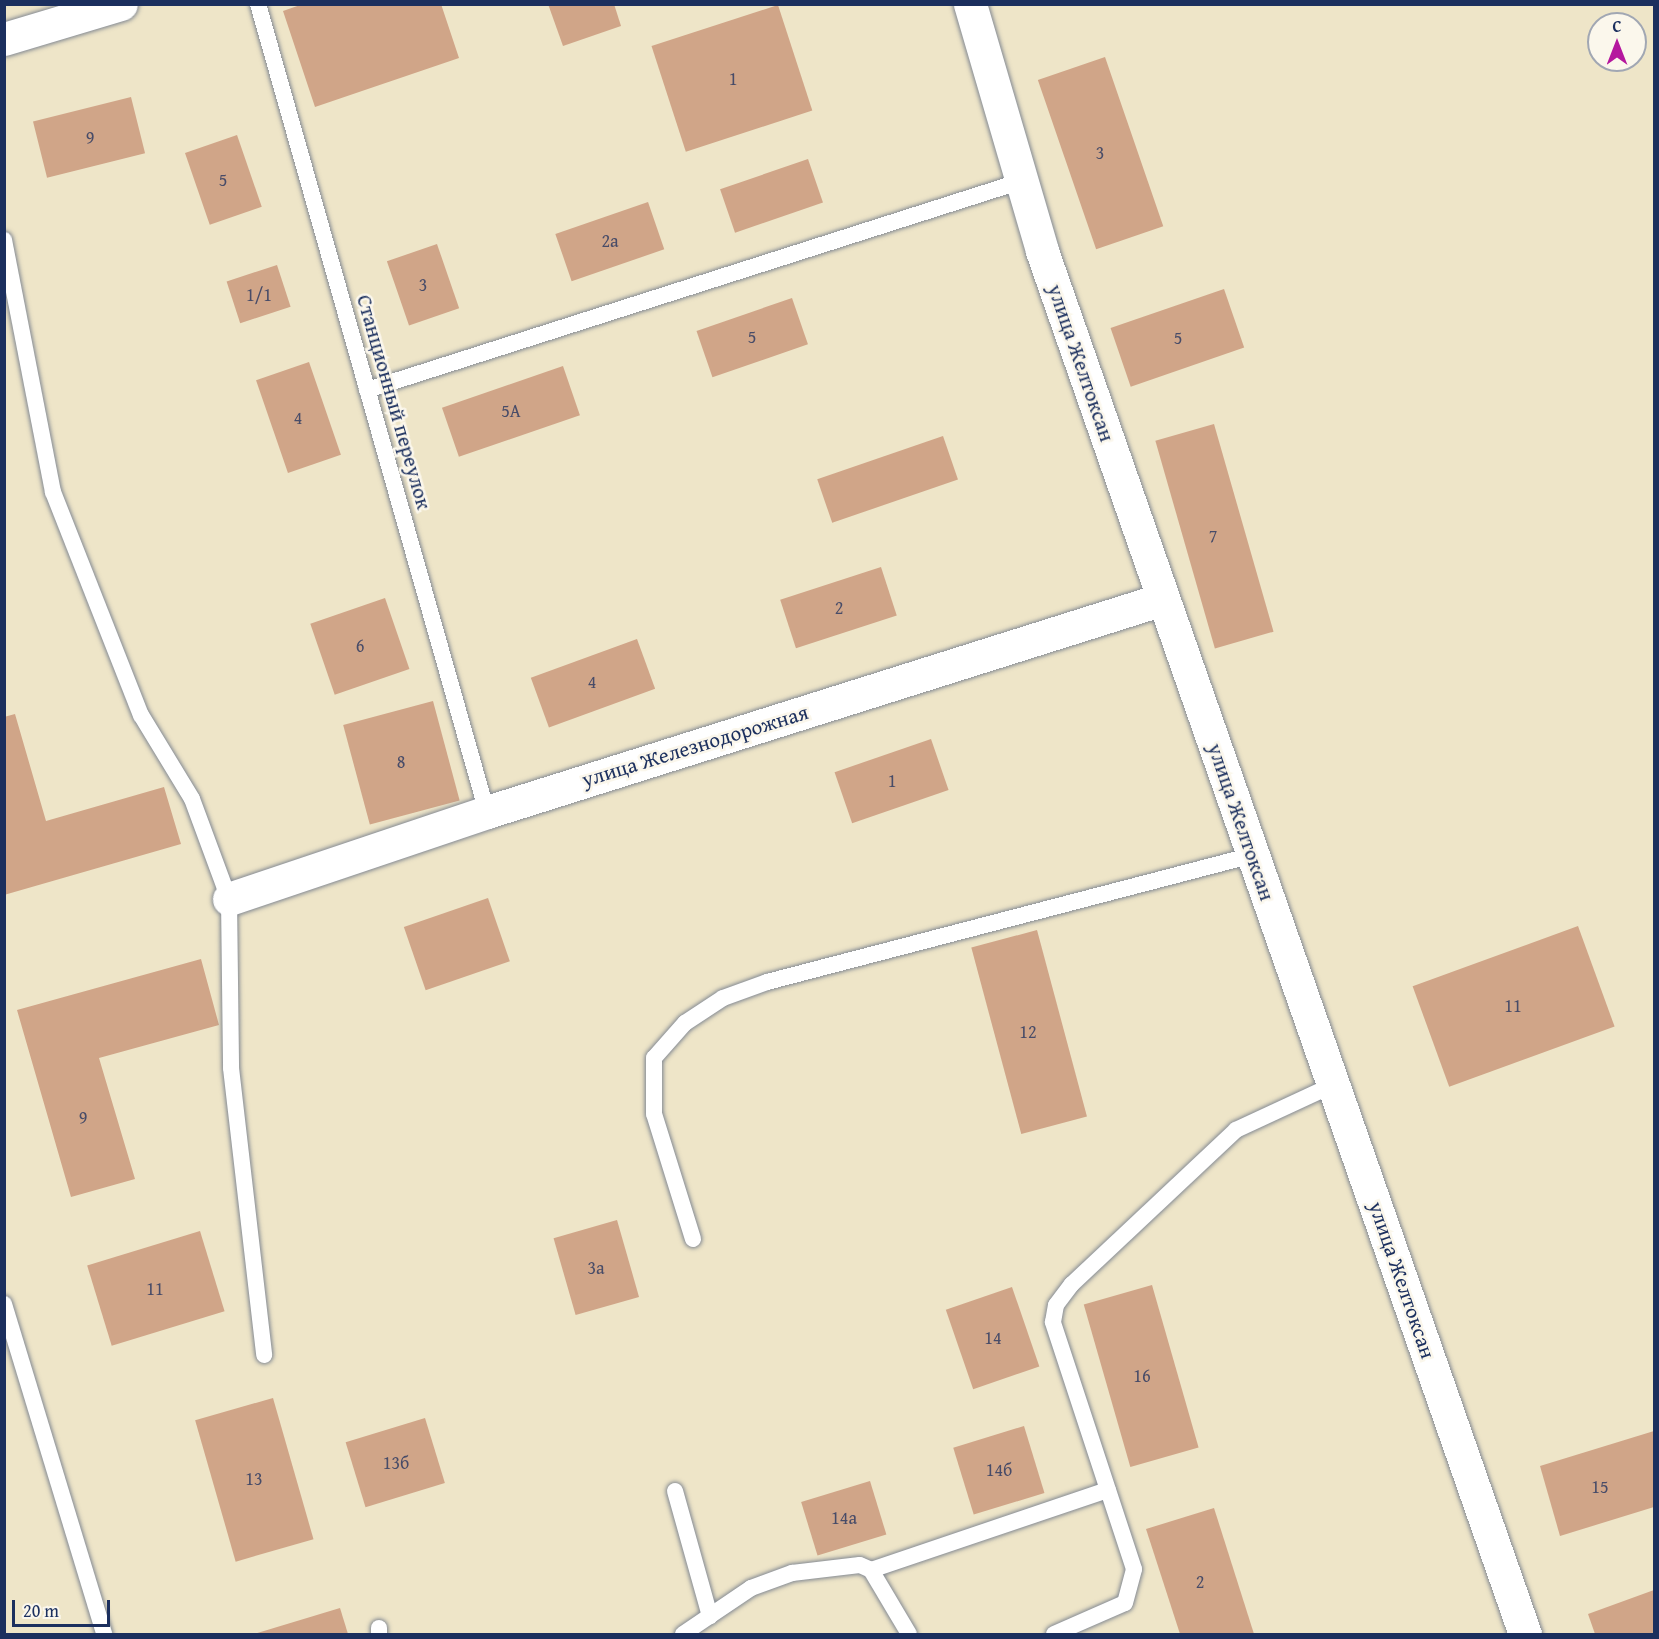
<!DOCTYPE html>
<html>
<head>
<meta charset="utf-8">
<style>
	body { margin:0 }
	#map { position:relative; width:1659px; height:1639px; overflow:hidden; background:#eee5c8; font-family:"Gentium Book Plus",serif }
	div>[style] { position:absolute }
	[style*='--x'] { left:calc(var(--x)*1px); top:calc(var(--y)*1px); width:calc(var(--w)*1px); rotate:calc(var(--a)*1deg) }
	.building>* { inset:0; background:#d0a588; transform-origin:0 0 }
	.roads { filter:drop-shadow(0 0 2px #848a93) drop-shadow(0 0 2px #848a93) }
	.service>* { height:16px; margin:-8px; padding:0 8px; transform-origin:8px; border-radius:8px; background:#fff }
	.minor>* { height:33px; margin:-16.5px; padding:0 16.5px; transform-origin:16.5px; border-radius:16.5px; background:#fff }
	span { translate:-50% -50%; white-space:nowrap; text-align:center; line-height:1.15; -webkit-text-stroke:5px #fbf7ec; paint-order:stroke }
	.number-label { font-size:18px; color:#484c68 }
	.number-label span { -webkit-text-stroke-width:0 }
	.street-label { font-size:21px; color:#1b2f5e }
	.frame { position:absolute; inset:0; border:6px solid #1b2f5e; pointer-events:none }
	.north { position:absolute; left:1587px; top:12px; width:60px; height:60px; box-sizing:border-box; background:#fbf7ec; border:2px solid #a1a7b3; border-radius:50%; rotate:0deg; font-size:16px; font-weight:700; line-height:24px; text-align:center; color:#1b2f5e }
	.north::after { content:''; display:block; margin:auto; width:21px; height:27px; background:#b5179e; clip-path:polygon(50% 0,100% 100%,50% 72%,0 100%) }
	.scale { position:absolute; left:12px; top:1600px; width:98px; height:27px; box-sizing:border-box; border:3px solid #1b2f5e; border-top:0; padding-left:8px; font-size:18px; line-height:21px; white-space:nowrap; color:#1b2f5e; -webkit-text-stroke:4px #fbf7ec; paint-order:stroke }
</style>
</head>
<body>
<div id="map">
	<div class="building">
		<i style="clip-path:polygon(303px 4px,441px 4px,459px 58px,315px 107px,283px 11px)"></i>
		<i style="clip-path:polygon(548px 4px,614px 4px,621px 26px,563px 46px)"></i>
		<i style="left:778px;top:5px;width:111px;height:133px;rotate:72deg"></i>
		<i style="left:1105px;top:57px;width:179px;height:71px;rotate:71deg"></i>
		<i style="left:131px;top:97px;width:58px;height:101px;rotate:76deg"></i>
		<i style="left:237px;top:135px;width:76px;height:55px;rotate:71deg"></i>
		<i style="left:808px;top:159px;width:46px;height:93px;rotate:71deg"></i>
		<i style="left:648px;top:202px;width:50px;height:98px;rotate:71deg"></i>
		<i style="left:437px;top:244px;width:68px;height:53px;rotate:71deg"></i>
		<i style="left:277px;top:265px;width:44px;height:53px;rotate:72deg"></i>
		<i style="left:1224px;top:289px;width:62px;height:120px;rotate:71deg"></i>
		<i style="left:792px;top:298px;width:49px;height:101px;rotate:71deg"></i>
		<i style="left:309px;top:362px;width:98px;height:56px;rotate:71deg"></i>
		<i style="left:563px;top:366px;width:52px;height:128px;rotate:71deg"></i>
		<i style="left:1214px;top:424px;width:216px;height:61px;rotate:74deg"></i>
		<i style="left:943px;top:436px;width:46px;height:133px;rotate:71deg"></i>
		<i style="left:881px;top:567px;width:51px;height:106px;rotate:72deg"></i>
		<i style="left:385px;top:598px;width:75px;height:79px;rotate:71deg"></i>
		<i style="left:637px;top:639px;width:53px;height:113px;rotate:70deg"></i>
		<i style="left:433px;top:701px;width:103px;height:93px;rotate:75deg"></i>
		<i style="clip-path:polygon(15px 714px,46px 821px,164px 787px,181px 844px,4px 895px,4px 717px)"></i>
		<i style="left:931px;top:739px;width:54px;height:102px;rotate:71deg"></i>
		<i style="left:488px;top:898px;width:67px;height:89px;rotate:71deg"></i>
		<i style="left:1578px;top:926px;width:107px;height:176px;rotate:70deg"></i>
		<i style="left:1037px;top:930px;width:193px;height:68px;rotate:75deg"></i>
		<i style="clip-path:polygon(201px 959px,219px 1025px,99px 1058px,135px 1179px,71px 1197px,17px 1010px)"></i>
		<i style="left:617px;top:1220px;width:80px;height:66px;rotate:74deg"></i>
		<i style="left:200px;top:1231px;width:84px;height:118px;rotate:73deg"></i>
		<i style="left:1152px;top:1285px;width:169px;height:71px;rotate:74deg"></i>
		<i style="left:1012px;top:1287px;width:84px;height:70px;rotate:71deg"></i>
		<i style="left:273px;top:1398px;width:147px;height:81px;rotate:74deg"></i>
		<i style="left:425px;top:1418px;width:68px;height:83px;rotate:73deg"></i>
		<i style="left:1024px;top:1426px;width:70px;height:74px;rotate:73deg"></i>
		<i style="clip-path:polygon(1654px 1431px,1654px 1507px,1560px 1536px,1540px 1466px)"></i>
		<i style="left:870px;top:1481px;width:56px;height:72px;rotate:73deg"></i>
		<i style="clip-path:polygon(1214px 1508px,1254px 1634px,1180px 1634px,1146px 1529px)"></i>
		<i style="clip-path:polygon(1654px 1590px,1654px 1634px,1595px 1634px,1588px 1614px)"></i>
		<i style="clip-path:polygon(340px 1608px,348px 1634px,254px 1634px)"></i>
	</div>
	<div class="roads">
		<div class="service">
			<i style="--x:258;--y:4;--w:840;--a:74.18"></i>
			<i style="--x:4;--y:240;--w:257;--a:79"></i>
			<i style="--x:53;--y:492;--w:240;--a:68.5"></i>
			<i style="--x:141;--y:715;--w:98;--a:58.7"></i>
			<i style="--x:192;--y:799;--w:107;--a:69.7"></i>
			<i style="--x:229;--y:899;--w:169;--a:89.3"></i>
			<i style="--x:231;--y:1068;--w:289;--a:83.4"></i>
			<i style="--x:367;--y:390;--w:688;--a:-17.7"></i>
			<i style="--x:693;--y:1239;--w:131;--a:-107.3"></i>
			<i style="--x:654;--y:1114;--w:56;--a:-90"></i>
			<i style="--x:654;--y:1058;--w:47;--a:-48.5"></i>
			<i style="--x:685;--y:1023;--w:45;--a:-33.3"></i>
			<i style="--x:723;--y:998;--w:47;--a:-20"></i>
			<i style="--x:767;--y:982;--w:502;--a:-14.64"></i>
			<i style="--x:4;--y:1304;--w:345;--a:73.1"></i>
			<i style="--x:675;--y:1491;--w:130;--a:74.4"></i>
			<i style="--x:871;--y:1570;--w:250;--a:-18.7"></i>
			<i style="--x:379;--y:1634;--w:6;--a:-90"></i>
			<i style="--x:683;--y:1634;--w:82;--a:-34.1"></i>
			<i style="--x:751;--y:1588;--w:44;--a:-20.1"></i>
			<i style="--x:792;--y:1573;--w:68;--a:-6.7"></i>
			<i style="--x:860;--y:1565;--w:12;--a:24"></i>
			<i style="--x:871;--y:1570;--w:74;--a:59.3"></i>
			<i style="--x:1054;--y:1634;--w:77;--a:-23.6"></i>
			<i style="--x:1125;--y:1603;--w:35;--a:-75"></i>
			<i style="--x:1134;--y:1569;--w:260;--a:-108.2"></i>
			<i style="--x:1053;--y:1322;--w:17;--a:-80"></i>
			<i style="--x:1056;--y:1305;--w:26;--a:-53"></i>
			<i style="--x:1072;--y:1284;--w:225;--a:-43.2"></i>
			<i style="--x:1236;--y:1130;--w:107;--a:-24.9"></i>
		</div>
		<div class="minor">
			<i style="--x:970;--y:4;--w:257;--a:73.7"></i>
			<i style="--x:1042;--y:251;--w:1465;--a:70.75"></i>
			<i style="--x:4;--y:39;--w:122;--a:-16.7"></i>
			<i style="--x:229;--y:899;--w:272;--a:-18.6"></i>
			<i style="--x:487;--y:812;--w:709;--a:-17.49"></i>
		</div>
	</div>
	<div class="number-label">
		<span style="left:733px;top:79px">1</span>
		<span style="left:90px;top:138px">9</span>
		<span style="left:1100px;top:153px">3</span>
		<span style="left:223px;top:180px">5</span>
		<span style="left:610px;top:241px">2а</span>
		<span style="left:423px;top:285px">3</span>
		<span style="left:259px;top:295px">1/1</span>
		<span style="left:752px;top:337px">5</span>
		<span style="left:1178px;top:338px">5</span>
		<span style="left:511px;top:411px">5А</span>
		<span style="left:298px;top:418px">4</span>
		<span style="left:1213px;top:536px">7</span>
		<span style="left:839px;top:608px">2</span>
		<span style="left:360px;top:646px">6</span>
		<span style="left:592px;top:682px">4</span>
		<span style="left:401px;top:762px">8</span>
		<span style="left:892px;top:781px">1</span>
		<span style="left:1513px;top:1006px">11</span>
		<span style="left:1028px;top:1032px">12</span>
		<span style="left:83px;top:1118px">9</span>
		<span style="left:596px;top:1268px">3а</span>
		<span style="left:155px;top:1289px">11</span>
		<span style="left:993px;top:1338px">14</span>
		<span style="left:1142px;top:1376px">16</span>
		<span style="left:396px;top:1463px">13б</span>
		<span style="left:999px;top:1470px">14б</span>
		<span style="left:254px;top:1479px">13</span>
		<span style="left:1600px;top:1487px">15</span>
		<span style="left:844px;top:1518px">14а</span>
		<span style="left:1200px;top:1582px">2</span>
	</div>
	<div class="street-label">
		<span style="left:1081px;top:363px;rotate:71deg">улица Желтоксан</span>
		<span style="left:394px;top:402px;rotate:74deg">Станционный переулок</span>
		<span style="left:695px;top:746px;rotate:-17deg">улица Железнодорожная</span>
		<span style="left:1241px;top:822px;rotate:71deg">улица Желтоксан</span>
		<span style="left:1402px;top:1280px;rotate:71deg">улица Желтоксан</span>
	</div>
	<div class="frame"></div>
	<div class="north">С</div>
	<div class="scale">20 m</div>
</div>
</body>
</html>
